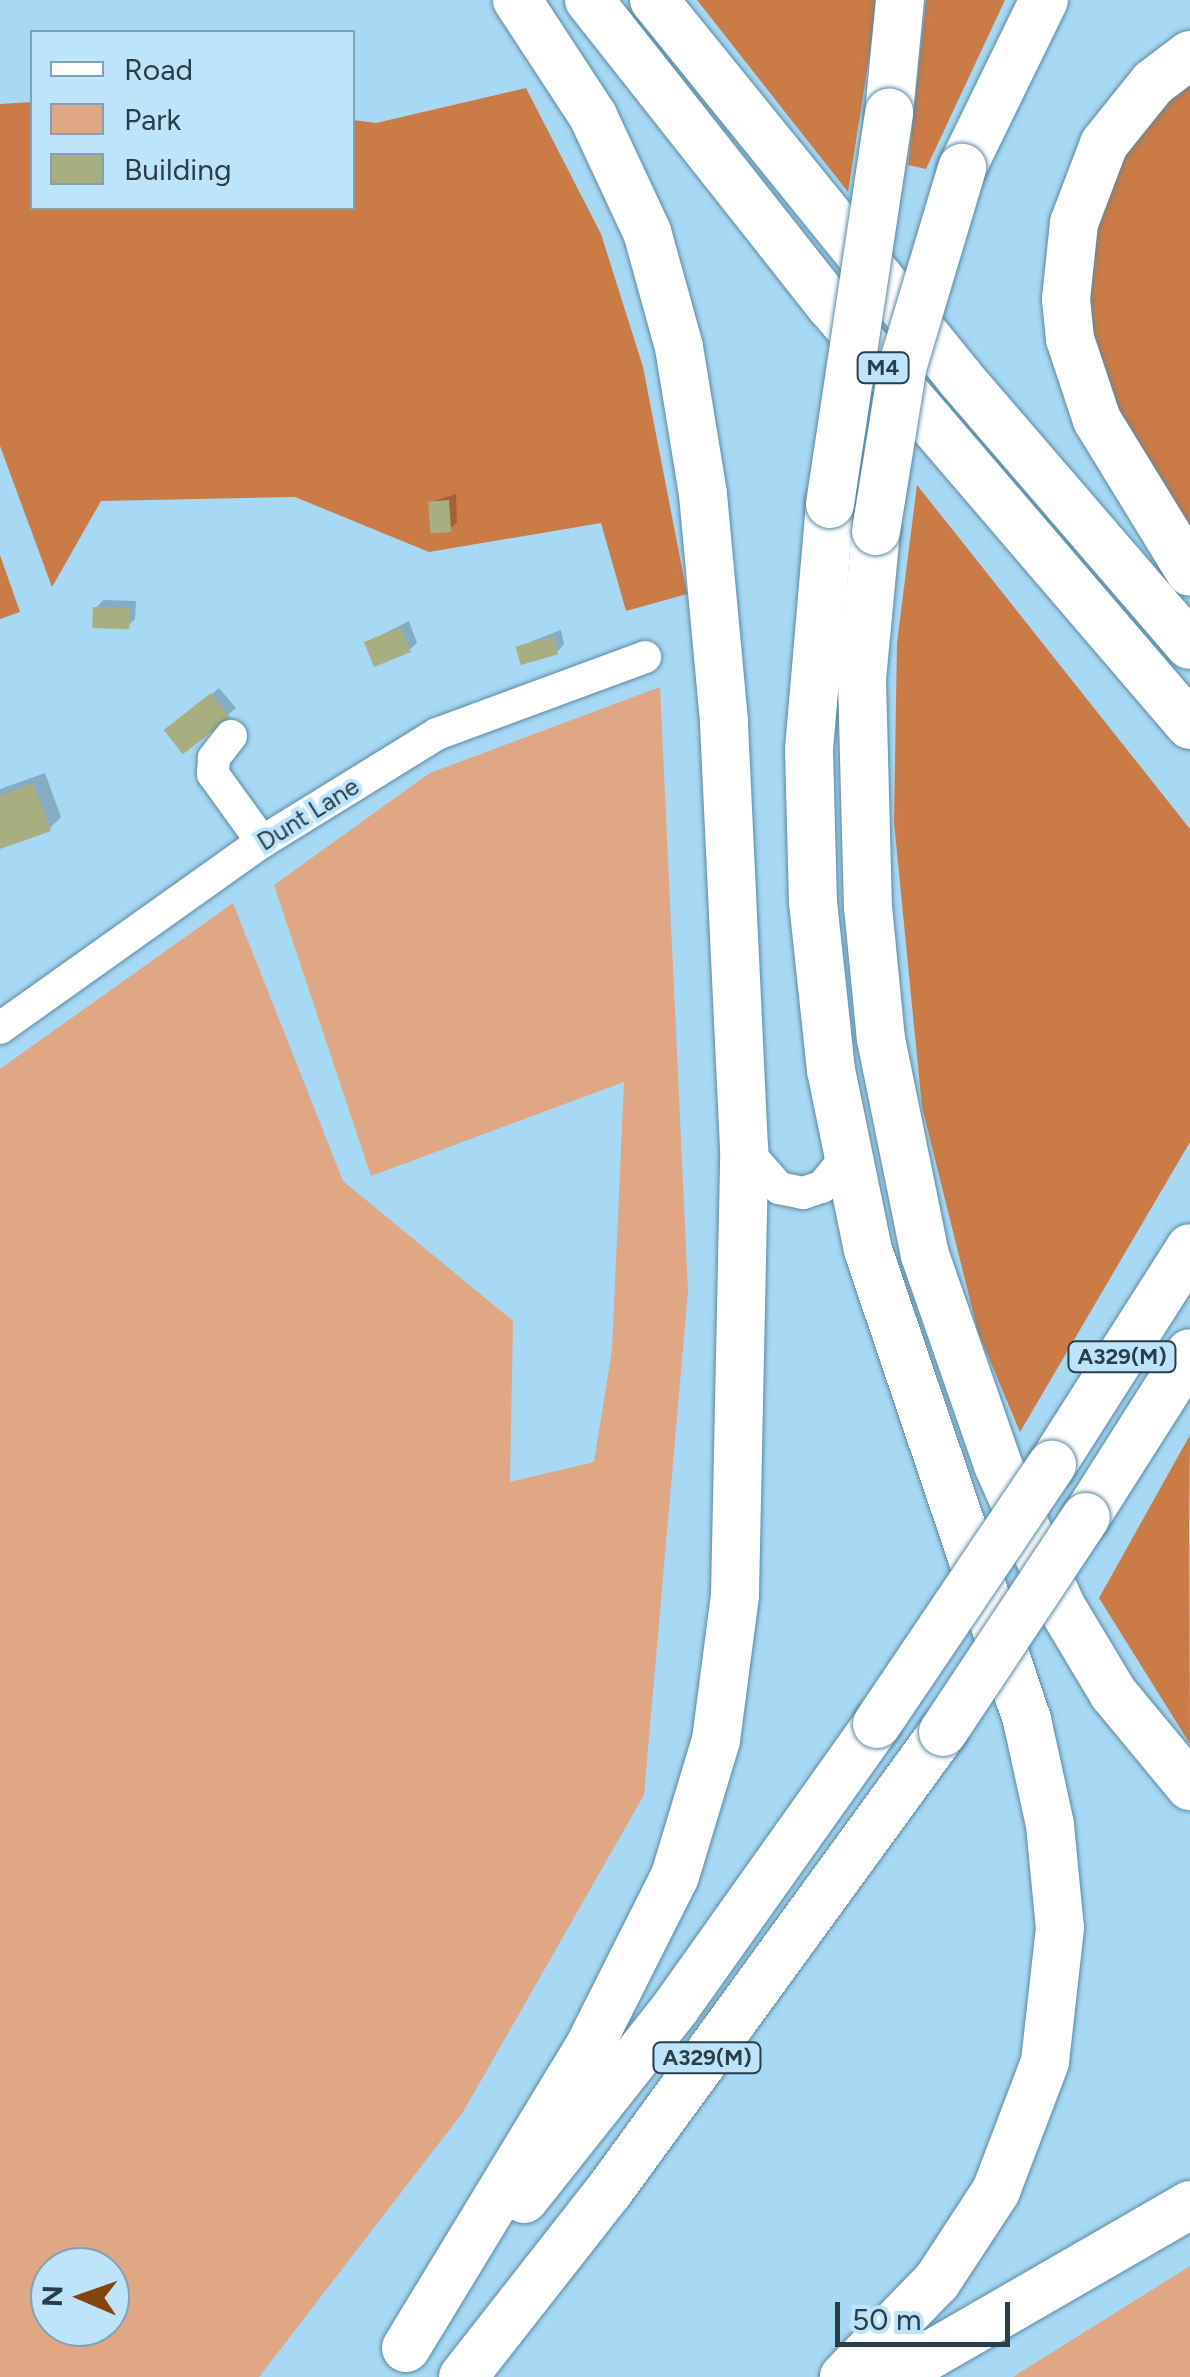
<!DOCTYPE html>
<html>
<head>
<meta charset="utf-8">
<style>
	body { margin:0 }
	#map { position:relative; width:1190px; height:2377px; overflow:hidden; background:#a7d8f4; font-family:Figtree,sans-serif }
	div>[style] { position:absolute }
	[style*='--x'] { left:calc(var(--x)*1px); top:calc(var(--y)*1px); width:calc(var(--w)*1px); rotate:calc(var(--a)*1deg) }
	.green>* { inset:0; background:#dfa784 }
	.forest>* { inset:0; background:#ca7b46 }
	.shadow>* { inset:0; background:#0003 }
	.building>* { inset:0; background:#a8ae7f; transform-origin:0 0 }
	.roads { filter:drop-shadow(0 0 2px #5a88a2) drop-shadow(0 0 2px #5a88a2) }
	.minor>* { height:32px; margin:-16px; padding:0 16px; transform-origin:16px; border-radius:16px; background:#fff }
	.highway>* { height:48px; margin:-24px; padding:0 24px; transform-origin:24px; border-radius:24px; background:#fff }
	.bridges { filter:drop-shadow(0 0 2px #5a88a2) drop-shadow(0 0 2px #5a88a2) }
	.highway-bridge>* { height:48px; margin:-24px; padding:0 24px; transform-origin:24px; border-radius:24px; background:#fff }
	span { translate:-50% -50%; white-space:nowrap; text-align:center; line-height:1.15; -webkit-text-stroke:8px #bde4fa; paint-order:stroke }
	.shield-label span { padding:2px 8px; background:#bde4fa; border:2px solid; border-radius:8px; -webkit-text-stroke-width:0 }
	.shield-label { font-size:22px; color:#2a3e49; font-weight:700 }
	.street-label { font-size:25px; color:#2a3e49 }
	.legend { position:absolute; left:30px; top:30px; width:325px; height:180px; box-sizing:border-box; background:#bde4fa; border:2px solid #82a2b3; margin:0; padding:12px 18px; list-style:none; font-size:30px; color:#2a3e49 }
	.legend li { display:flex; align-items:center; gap:20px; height:50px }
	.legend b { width:50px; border:2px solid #82a2b3 }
	.north { position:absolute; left:30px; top:2247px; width:100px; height:100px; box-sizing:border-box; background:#bde4fa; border:2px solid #82a2b3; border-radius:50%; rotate:272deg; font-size:28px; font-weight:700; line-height:40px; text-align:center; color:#2a3e49 }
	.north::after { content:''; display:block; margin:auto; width:35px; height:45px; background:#85430e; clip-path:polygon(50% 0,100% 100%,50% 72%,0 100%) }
	.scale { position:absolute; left:835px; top:2302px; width:175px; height:45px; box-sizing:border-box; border:5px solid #2a3e49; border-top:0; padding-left:12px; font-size:30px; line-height:35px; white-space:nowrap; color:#2a3e49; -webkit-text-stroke:8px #bde4fa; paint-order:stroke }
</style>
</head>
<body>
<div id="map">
	<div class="green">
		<i style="clip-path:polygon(evenodd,660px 687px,688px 1291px,644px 1795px,463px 2112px,259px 2377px,0 2377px,0 1069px,233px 903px,343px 1181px,513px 1321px,510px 1482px,594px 1462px,612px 1350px,624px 1082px,371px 1176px,274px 885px,430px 773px,660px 687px,50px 2267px,110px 2267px,110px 2327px,50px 2327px,50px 2267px)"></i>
		<i style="clip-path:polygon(1190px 2266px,1190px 2377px,1013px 2377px)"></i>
	</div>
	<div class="forest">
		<i style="clip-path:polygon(697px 0,878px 0,848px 192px)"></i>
		<i style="clip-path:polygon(926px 0,1005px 0,926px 169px,908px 165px)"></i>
		<i style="clip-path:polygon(1190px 72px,1190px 553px,1088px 373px,1093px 197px)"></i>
		<i style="clip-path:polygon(526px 88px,601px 234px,643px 367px,687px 594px,626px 611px,601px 523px,429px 552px,295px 497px,101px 501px,52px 587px,0 446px,0 104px,32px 102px,32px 208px,352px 208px,353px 120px,376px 123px)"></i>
		<i style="clip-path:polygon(917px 485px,1190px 829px,1190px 1142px,1020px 1432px,978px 1332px,922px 1107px,894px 822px,897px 643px)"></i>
		<i style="clip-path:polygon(0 555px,20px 612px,0 619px)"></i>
		<i style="clip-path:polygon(1190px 1435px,1189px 1524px,1190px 1744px,1099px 1598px)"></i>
	</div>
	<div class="shadow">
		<i style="clip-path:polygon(456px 494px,457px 522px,450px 529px,430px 502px)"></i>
		<i style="clip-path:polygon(103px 600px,136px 601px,135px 619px,128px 626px,96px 608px)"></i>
		<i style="clip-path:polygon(409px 621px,417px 643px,409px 650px,367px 642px)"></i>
		<i style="clip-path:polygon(561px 630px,564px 644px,557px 652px,517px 647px)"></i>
		<i style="clip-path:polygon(219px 688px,236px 708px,228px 715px,176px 725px)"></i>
		<i style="clip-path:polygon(45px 773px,61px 817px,49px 829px,0 847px,0 789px)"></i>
	</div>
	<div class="building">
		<i style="left:449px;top:500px;width:32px;height:21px;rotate:86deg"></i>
		<i style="left:93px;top:607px;width:37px;height:21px;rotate:2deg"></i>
		<i style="left:401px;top:627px;width:27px;height:40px;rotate:68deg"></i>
		<i style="left:553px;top:636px;width:19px;height:39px;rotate:74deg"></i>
		<i style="left:211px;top:693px;width:31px;height:60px;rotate:52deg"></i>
		<i style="clip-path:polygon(33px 783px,51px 831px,0 849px,0 795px)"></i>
	</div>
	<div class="roads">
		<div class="minor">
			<i style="--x:231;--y:736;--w:28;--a:128"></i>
			<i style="--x:214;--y:758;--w:16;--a:94"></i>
			<i style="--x:213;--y:774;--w:84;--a:54.2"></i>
			<i style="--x:0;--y:1028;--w:321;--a:-35.4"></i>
			<i style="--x:262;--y:842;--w:206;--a:-31.7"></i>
			<i style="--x:437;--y:734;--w:222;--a:-20.3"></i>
			<i style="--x:744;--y:1148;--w:53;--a:48.8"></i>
			<i style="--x:779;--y:1188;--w:25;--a:12"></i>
			<i style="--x:803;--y:1193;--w:20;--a:-18"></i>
			<i style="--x:822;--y:1187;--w:38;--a:-51"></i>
		</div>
		<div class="highway">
			<i style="--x:589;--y:0;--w:389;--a:51.7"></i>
			<i style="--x:830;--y:305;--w:553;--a:49.4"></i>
			<i style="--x:654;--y:0;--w:486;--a:51"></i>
			<i style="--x:960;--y:378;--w:352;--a:49.3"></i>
			<i style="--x:1190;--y:55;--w:46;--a:142.9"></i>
			<i style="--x:1153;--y:83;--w:78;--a:128.8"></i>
			<i style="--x:1104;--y:144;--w:85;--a:110.8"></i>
			<i style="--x:1074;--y:223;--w:76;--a:96"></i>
			<i style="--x:1066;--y:299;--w:40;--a:84.3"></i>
			<i style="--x:1070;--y:339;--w:85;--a:71.6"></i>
			<i style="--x:1097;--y:420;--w:178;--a:58.5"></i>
			<i style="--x:889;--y:112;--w:113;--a:-84.4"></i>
			<i style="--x:962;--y:168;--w:187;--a:-64"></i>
			<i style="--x:830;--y:504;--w:247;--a:94.9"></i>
			<i style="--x:809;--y:750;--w:152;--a:88.5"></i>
			<i style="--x:813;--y:902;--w:169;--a:83.9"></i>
			<i style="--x:831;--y:1070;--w:184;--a:78.4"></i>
			<i style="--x:868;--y:1250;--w:496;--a:71.3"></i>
			<i style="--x:1027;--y:1720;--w:107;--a:77.6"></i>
			<i style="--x:1050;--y:1825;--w:103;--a:84.5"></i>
			<i style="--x:1060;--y:1928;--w:135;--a:96.4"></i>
			<i style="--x:1045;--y:2062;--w:138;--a:110.8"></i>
			<i style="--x:996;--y:2191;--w:108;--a:123.2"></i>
			<i style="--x:937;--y:2281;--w:134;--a:134.1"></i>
			<i style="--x:876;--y:531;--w:150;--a:95.4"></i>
			<i style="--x:862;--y:680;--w:227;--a:88.5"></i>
			<i style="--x:868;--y:907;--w:133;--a:84.4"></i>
			<i style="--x:881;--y:1039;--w:220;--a:78.5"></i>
			<i style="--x:925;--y:1255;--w:222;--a:70.8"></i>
			<i style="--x:998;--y:1465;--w:154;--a:65.9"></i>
			<i style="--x:1061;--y:1606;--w:101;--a:59.1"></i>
			<i style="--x:1113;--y:1693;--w:121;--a:50.4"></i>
			<i style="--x:1052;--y:1465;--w:257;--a:-57.5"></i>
			<i style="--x:1086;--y:1517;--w:194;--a:-57.6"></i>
			<i style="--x:524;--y:2199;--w:245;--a:-51.6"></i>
			<i style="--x:676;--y:2007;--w:347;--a:-54.6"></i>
			<i style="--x:406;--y:2348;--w:352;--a:-58.7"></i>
			<i style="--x:589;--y:2047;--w:191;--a:-63.3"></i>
			<i style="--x:675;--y:1876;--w:142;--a:-73.2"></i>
			<i style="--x:716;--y:1740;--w:146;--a:-82.5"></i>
			<i style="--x:735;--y:1595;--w:447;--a:-88.8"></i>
			<i style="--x:744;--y:1148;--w:427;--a:-92.7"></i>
			<i style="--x:724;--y:721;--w:228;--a:-95.3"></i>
			<i style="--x:703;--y:494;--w:149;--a:-99.3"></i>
			<i style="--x:679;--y:347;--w:119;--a:-105.5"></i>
			<i style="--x:647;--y:232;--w:128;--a:-115"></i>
			<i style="--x:593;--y:116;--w:139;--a:-123.2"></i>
			<i style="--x:463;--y:2377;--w:236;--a:-51.9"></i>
			<i style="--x:609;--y:2191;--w:568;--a:-53.96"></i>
			<i style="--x:892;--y:2377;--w:344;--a:-30"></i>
		</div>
	</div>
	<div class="bridges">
		<div class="highway-bridge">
			<i style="--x:830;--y:504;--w:396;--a:-81.4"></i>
			<i style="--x:876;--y:531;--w:168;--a:-80.8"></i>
			<i style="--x:903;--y:365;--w:206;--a:-73.3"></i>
			<i style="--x:877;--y:1724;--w:313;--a:-56"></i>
			<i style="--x:943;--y:1732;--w:258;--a:-56.4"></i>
		</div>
	</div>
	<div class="shield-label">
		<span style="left:883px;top:368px">M4</span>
		<span style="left:1122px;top:1357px">A329(M)</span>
		<span style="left:707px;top:2058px">A329(M)</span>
	</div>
	<div class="street-label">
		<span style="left:308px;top:814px;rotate:-32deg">Dunt Lane</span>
	</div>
	<ul class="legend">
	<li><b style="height:12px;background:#fff"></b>Road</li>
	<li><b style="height:28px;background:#dfa784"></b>Park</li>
	<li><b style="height:28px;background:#a8ae7f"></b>Building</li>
	</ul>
	<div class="north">N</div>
	<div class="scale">50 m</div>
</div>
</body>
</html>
